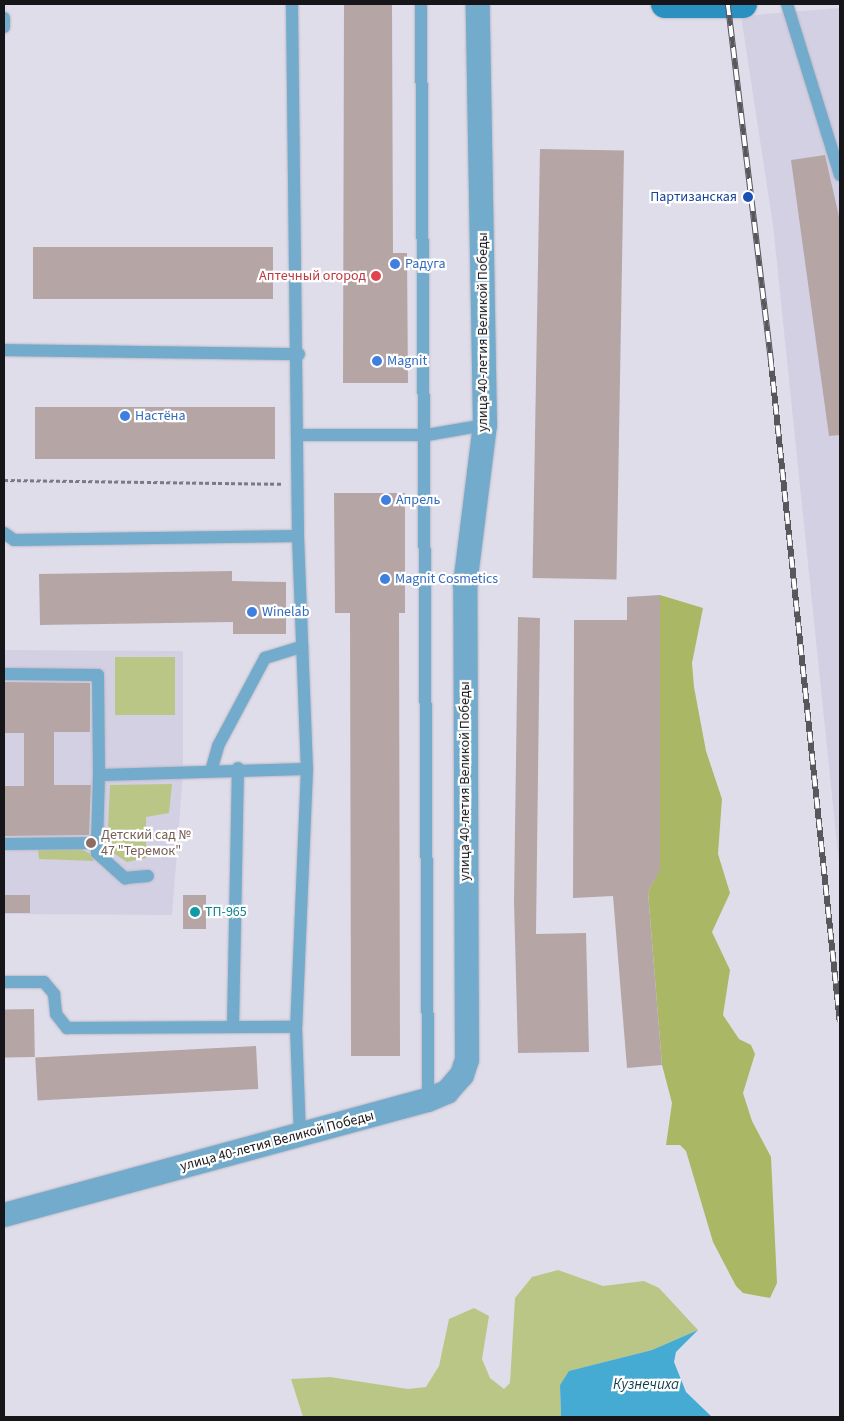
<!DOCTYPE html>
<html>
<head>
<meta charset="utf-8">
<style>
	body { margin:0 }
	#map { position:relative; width:844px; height:1421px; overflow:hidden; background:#dfddea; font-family:"Source Sans 3",sans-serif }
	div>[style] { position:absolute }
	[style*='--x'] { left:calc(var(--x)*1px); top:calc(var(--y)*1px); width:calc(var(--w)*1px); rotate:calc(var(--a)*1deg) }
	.built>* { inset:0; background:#d3d0e4 }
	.green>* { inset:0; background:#bac686; transform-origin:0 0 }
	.forest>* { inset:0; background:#aab865 }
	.water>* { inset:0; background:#46abd2 }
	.building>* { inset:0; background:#b5a6a5; transform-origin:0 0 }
	.path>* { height:3px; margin-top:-1.5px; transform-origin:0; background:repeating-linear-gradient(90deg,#7b7a82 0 4px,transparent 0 6.5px) }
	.roads { filter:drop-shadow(0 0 1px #bbb9c5) drop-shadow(0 0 1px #bbb9c5) }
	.lane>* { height:12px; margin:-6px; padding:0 6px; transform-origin:6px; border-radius:6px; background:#72abcb }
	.street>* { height:24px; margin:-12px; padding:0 12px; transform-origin:12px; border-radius:12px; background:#72abcb }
	.secondary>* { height:28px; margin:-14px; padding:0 14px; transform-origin:14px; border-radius:14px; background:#2a90bf }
	.rail>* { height:5.5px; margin-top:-2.75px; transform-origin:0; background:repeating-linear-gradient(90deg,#fff 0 11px,#57575e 0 22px); box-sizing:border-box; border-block:1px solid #57575e }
	.dots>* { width:14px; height:14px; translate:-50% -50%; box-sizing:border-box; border:2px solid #fff; border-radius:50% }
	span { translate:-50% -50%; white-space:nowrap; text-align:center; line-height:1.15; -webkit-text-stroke:4.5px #fff; paint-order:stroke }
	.transit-label { font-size:14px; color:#164399 }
	.right { translate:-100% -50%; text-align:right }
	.shop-label { font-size:14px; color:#366cbe }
	.left { translate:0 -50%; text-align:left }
	.health-label { font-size:14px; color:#be3a42 }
	.street-label { font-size:14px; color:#16161a }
	.education-label { font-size:14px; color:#785e54 }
	.culture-label { font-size:14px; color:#0d838f }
	.water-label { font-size:15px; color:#133f50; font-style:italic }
	.frame { position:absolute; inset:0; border:5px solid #16161a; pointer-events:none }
</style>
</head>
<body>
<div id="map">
	<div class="built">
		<i style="clip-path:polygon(840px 8px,840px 873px,773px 225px,741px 16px)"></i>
		<i style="clip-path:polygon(4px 650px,183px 651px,183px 773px,172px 915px,4px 914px)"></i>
	</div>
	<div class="green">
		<i style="left:115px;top:657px;width:60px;height:58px"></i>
		<i style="clip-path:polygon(172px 784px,169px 813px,146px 817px,146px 858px,127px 862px,107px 849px,110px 785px)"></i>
		<i style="clip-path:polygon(78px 848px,91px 854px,94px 861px,39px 859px,38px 850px)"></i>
		<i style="clip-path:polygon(558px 1270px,603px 1286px,644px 1281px,659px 1288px,698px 1330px,652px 1350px,570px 1371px,560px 1385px,561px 1417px,303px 1417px,291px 1379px,330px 1377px,408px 1389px,426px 1387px,439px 1366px,449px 1319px,474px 1308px,489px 1316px,482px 1359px,490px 1378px,504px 1389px,510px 1383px,515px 1298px,532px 1277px)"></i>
	</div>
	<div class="forest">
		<i style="clip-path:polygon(660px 595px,703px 608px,692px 663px,694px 687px,706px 751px,722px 799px,718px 854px,730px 893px,712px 932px,730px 970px,723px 1015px,739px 1039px,751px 1045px,755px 1054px,743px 1093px,752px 1121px,771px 1157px,777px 1283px,770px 1298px,743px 1293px,736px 1286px,713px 1242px,686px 1151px,680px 1145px,666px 1145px,672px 1103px,662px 1065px,648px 892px,660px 869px)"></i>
	</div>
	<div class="water">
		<i style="clip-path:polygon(698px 1330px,676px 1352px,674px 1362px,686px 1392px,712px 1417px,561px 1417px,560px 1385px,569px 1371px,652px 1350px)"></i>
	</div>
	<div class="building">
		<i style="clip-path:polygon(344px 4px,392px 4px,393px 253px,407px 253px,408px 383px,343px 383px)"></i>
		<i style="left:540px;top:149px;width:84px;height:429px;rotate:1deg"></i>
		<i style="clip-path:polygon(825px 155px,840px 221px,840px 435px,829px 436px,791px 160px)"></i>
		<i style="left:33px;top:247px;width:240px;height:52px"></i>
		<i style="left:35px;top:407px;width:240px;height:52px"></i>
		<i style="clip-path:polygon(334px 493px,405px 493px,405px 613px,399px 613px,400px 1056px,351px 1056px,350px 613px,335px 613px)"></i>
		<i style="clip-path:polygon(232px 571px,232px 581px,286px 582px,286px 634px,233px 634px,233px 622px,40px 625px,39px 574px)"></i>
		<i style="clip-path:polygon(660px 595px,660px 870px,648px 892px,662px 1065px,627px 1068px,613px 896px,573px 898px,574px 620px,627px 620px,627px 597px)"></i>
		<i style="clip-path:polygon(518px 617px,540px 618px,536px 934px,586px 933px,589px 1052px,518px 1053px,514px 901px)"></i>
		<i style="clip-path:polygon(4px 682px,90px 683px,90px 732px,54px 732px,54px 785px,91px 785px,89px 835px,4px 836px,4px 786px,24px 786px,24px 733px,4px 733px)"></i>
		<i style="left:30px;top:895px;width:18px;height:26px;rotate:90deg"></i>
		<i style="left:183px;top:895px;width:23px;height:34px"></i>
		<i style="left:34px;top:1009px;width:48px;height:30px;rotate:89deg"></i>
		<i style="left:256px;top:1046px;width:43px;height:221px;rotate:87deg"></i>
	</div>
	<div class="path">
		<i style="--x:4;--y:480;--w:277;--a:0.8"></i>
	</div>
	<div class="roads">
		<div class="lane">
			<i style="--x:292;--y:4;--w:532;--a:89.35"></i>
			<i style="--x:298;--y:536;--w:233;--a:87.8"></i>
			<i style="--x:307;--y:769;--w:258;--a:92.4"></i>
			<i style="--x:296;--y:1027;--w:108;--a:87.9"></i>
			<i style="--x:421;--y:4;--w:1096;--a:89.63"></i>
			<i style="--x:787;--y:4;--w:179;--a:72.8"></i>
			<i style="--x:4;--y:18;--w:9;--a:90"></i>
			<i style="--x:4;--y:350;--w:295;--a:0.8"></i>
			<i style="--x:298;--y:435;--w:129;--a:0"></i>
			<i style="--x:427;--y:435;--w:59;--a:-9.8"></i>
			<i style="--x:4;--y:533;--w:12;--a:35"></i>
			<i style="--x:14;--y:540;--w:284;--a:-0.8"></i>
			<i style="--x:4;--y:674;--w:94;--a:0.6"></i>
			<i style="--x:98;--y:675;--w:100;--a:89.4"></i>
			<i style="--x:99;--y:775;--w:68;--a:91.7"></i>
			<i style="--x:97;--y:843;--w:93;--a:179.4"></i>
			<i style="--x:211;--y:771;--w:26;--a:-74"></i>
			<i style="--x:218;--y:746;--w:100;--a:-61.9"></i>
			<i style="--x:265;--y:658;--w:39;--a:-17"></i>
			<i style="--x:99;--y:775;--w:208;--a:-1.7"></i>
			<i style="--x:97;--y:843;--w:10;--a:90"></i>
			<i style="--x:97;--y:853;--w:38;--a:42"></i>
			<i style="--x:125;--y:878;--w:23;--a:-5"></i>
			<i style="--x:4;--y:982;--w:40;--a:0"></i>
			<i style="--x:44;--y:982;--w:16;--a:50"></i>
			<i style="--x:54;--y:994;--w:20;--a:84"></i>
			<i style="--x:56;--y:1014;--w:18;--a:52"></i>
			<i style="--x:67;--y:1028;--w:229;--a:-0.3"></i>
			<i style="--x:233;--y:1027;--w:259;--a:-88.9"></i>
		</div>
		<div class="street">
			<i style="--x:4;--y:1215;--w:439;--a:-15.2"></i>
			<i style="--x:428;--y:1100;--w:21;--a:-23"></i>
			<i style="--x:447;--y:1092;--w:23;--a:-49"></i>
			<i style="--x:462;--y:1075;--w:16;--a:-72"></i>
			<i style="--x:467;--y:1060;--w:475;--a:-90.2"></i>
			<i style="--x:465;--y:585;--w:161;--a:-82.9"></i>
			<i style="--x:485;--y:425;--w:421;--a:-91"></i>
		</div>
		<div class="secondary">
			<i style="--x:665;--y:4;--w:78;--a:0"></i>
		</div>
	</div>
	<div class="rail">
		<i style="--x:728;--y:4;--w:359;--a:83.1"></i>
		<i style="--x:771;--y:360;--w:666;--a:84.05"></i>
	</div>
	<div class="dots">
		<i style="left:748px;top:197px;background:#1a4fb4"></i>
		<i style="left:395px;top:264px;background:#3f7fe0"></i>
		<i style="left:376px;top:276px;background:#e0444e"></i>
		<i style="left:377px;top:361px;background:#3f7fe0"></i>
		<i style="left:125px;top:416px;background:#3f7fe0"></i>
		<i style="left:386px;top:500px;background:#3f7fe0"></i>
		<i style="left:385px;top:579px;background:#3f7fe0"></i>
		<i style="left:252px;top:612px;background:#3f7fe0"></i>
		<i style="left:91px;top:843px;background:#8d6e63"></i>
		<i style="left:195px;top:912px;background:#0f9aa8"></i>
	</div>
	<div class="transit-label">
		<span class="right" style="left:737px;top:197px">Партизанская</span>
	</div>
	<div class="shop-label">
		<span class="left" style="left:405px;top:264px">Радуга</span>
		<span class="left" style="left:387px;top:361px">Magnit</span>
		<span class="left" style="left:135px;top:416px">Настёна</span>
		<span class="left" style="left:396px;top:500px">Апрель</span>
		<span class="left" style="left:395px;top:579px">Magnit Cosmetics</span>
		<span class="left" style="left:262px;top:612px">Winelab</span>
	</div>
	<div class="health-label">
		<span class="right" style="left:366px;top:276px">Аптечный огород</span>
	</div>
	<div class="street-label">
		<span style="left:483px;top:332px;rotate:-90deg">улица 40-летия Великой Победы</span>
		<span style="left:465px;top:781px;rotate:-90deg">улица 40-летия Великой Победы</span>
		<span style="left:277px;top:1141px;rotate:-15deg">улица 40-летия Великой Победы</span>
	</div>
	<div class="education-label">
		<span class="left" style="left:101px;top:843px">Детский сад №<br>47 "Теремок"</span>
	</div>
	<div class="culture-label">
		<span class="left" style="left:205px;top:912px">ТП-965</span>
	</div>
	<div class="water-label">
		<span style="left:646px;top:1385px">Кузнечиха</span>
	</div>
	<div class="frame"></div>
</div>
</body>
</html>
